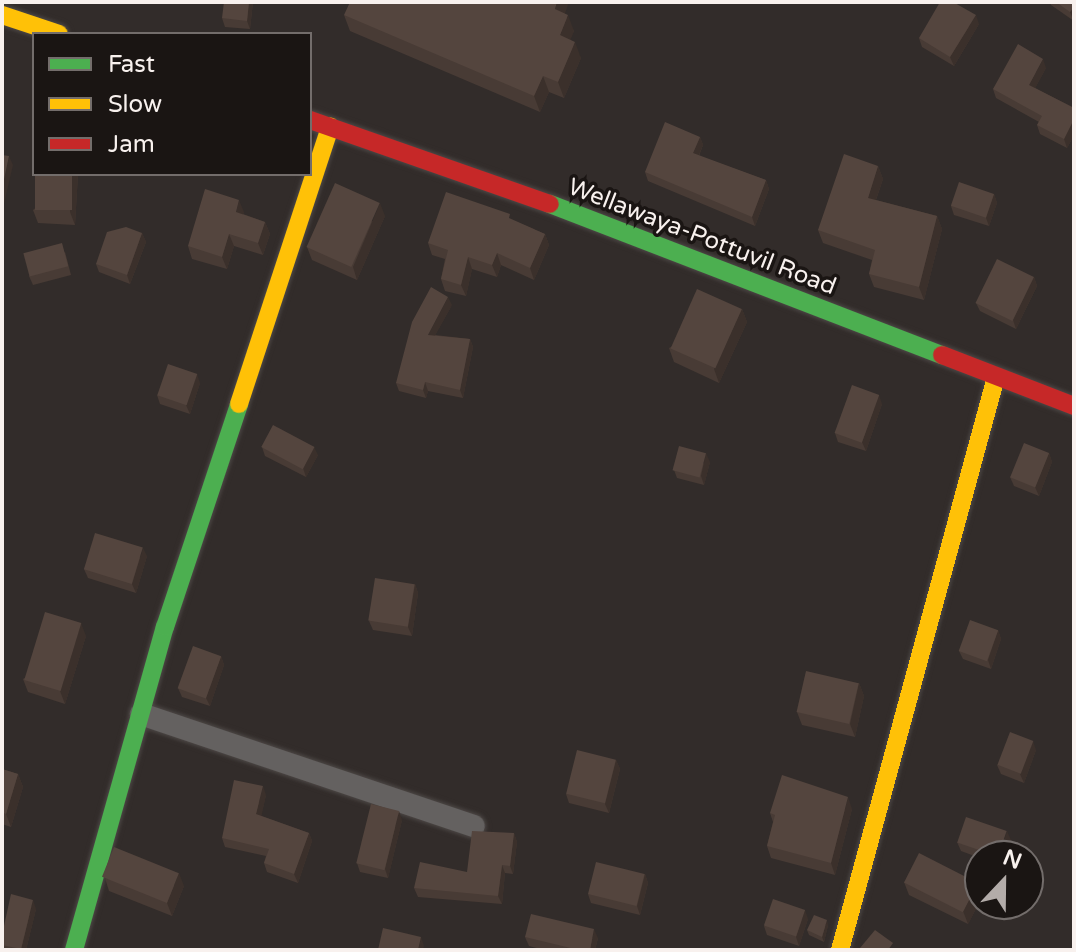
<!DOCTYPE html>
<html>
<head>
<meta charset="utf-8">
<style>
	body { margin:0 }
	#map { position:relative; width:1076px; height:952px; overflow:hidden; background:#322c2a; font-family:"Varela Round",sans-serif }
	div>[style] { position:absolute }
	[style*='--x'] { left:calc(var(--x)*1px); top:calc(var(--y)*1px); width:calc(var(--w)*1px); rotate:calc(var(--a)*1deg) }
	.roads { filter:drop-shadow(0 0 2px #4d4846) drop-shadow(0 0 2px #4d4846) }
	.street>* { height:22px; margin:-11px; padding:0 11px; transform-origin:11px; border-radius:11px; background:#646160 }
	.fast>* { height:18px; margin:-9px; padding:0 9px; transform-origin:9px; border-radius:9px; background:#4caf50 }
	.slow>* { height:18px; margin:-9px; padding:0 9px; transform-origin:9px; border-radius:9px; background:#ffc107 }
	.jam>* { height:18px; margin:-9px; padding:0 9px; transform-origin:9px; border-radius:9px; background:#c62828 }
	.wall>* { inset:0; background:#483b35 }
	.shaded-wall>* { inset:0; background:#3b302b }
	.building>* { inset:0; background:#54453e; transform-origin:0 0 }
	span { translate:-50% -50%; white-space:nowrap; text-align:center; line-height:1.15; -webkit-text-stroke:7px #1a1513; paint-order:stroke }
	.street-label { font-size:24px; color:#f8f1ee }
	.frame { position:absolute; inset:0; border:4px solid #f8f1ee; pointer-events:none }
	.legend { position:absolute; left:32px; top:32px; width:280px; height:144px; box-sizing:border-box; background:#1a1513; border:2px solid #736d6b; margin:0; padding:10px 14px; list-style:none; font-size:24px; color:#f8f1ee }
	.legend li { display:flex; align-items:center; gap:16px; height:40px }
	.legend b { width:40px; border:2px solid #736d6b }
	.north { position:absolute; left:964px; top:840px; width:80px; height:80px; box-sizing:border-box; background:#1a1513; border:2px solid #736d6b; border-radius:50%; rotate:22deg; font-size:22px; font-weight:700; line-height:32px; text-align:center; color:#f8f1ee }
	.north::after { content:''; display:block; margin:auto; width:28px; height:36px; background:#b3aca9; clip-path:polygon(50% 0,100% 100%,50% 72%,0 100%) }
</style>
</head>
<body>
<div id="map">
	<div class="roads">
		<div class="street">
			<i style="--x:141;--y:714;--w:351;--a:18.6"></i>
		</div>
		<div class="fast">
			<i style="--x:550;--y:204;--w:420;--a:21.1"></i>
			<i style="--x:74;--y:950;--w:336;--a:-74.3"></i>
			<i style="--x:165;--y:627;--w:235;--a:-71.6"></i>
		</div>
		<div class="slow">
			<i style="--x:2;--y:15;--w:60;--a:18.4"></i>
			<i style="--x:239;--y:404;--w:292;--a:-71.8"></i>
			<i style="--x:840;--y:950;--w:594;--a:-74.77"></i>
		</div>
		<div class="jam">
			<i style="--x:310;--y:120;--w:254;--a:19.3"></i>
			<i style="--x:942;--y:355;--w:142;--a:21.1"></i>
		</div>
	</div>
	<div class="wall">
		<i style="clip-path:polygon(253px 2px,250px 29px,225px 27px,222px 18px)"></i>
		<i style="clip-path:polygon(1050px 2px,1074px 2px,1074px 21px,1051px 5px)"></i>
		<i style="clip-path:polygon(565px 14px,574px 31px,570px 39px,581px 58px,564px 98px,549px 92px,540px 112px,350px 31px,344px 15px)"></i>
		<i style="clip-path:polygon(979px 24px,954px 66px,922px 47px,919px 38px)"></i>
		<i style="clip-path:polygon(1046px 68px,1035px 88px,1074px 108px,1074px 135px,1067px 148px,1040px 134px,1037px 125px,1039px 122px,996px 98px,993px 89px)"></i>
		<i style="clip-path:polygon(700px 137px,703px 145px,699px 156px,766px 180px,769px 189px,755px 226px,648px 181px,645px 172px)"></i>
		<i style="clip-path:polygon(878px 166px,883px 179px,876px 200px,937px 216px,942px 229px,924px 300px,874px 287px,869px 274px,872px 260px,823px 243px,818px 230px)"></i>
		<i style="clip-path:polygon(78px 174px,75px 225px,38px 223px,33px 210px)"></i>
		<i style="clip-path:polygon(994px 194px,997px 203px,989px 226px,954px 215px,951px 206px)"></i>
		<i style="clip-path:polygon(244px 212px,243px 214px,265px 222px,270px 234px,263px 255px,234px 246px,227px 269px,192px 259px,188px 246px)"></i>
		<i style="clip-path:polygon(385px 216px,357px 280px,312px 260px,307px 247px)"></i>
		<i style="clip-path:polygon(512px 220px,545px 234px,549px 245px,534px 280px,501px 265px,497px 277px,472px 269px,466px 296px,445px 291px,441px 279px,445px 259px,432px 255px,428px 243px)"></i>
		<i style="clip-path:polygon(142px 233px,146px 242px,130px 284px,99px 272px,96px 264px)"></i>
		<i style="clip-path:polygon(65px 252px,71px 275px,33px 285px,29px 276px)"></i>
		<i style="clip-path:polygon(1034px 277px,1037px 286px,1016px 329px,980px 311px,976px 303px)"></i>
		<i style="clip-path:polygon(452px 305px,435px 335px,470px 339px,473px 347px,463px 398px,428px 391px,426px 398px,399px 391px,396px 383px)"></i>
		<i style="clip-path:polygon(742px 309px,747px 322px,719px 383px,674px 362px,669px 348px)"></i>
		<i style="clip-path:polygon(200px 383px,190px 414px,160px 404px,157px 395px)"></i>
		<i style="clip-path:polygon(882px 404px,866px 451px,838px 442px,835px 433px)"></i>
		<i style="clip-path:polygon(262px 447px,318px 455px,306px 477px,265px 456px)"></i>
		<i style="clip-path:polygon(1049px 453px,1052px 462px,1039px 496px,1014px 486px,1010px 477px)"></i>
		<i style="clip-path:polygon(710px 462px,704px 485px,677px 478px,674px 470px)"></i>
		<i style="clip-path:polygon(147px 556px,136px 593px,88px 578px,84px 569px)"></i>
		<i style="clip-path:polygon(415px 584px,418px 593px,412px 636px,373px 630px,369px 621px)"></i>
		<i style="clip-path:polygon(998px 630px,1001px 639px,991px 669px,963px 659px,959px 651px)"></i>
		<i style="clip-path:polygon(86px 636px,65px 704px,28px 692px,23px 679px)"></i>
		<i style="clip-path:polygon(221px 656px,224px 665px,210px 706px,182px 697px,178px 688px)"></i>
		<i style="clip-path:polygon(859px 683px,864px 696px,855px 737px,802px 725px,797px 712px)"></i>
		<i style="clip-path:polygon(1036px 750px,1024px 783px,1001px 774px,997px 765px)"></i>
		<i style="clip-path:polygon(616px 760px,620px 769px,609px 813px,569px 803px,566px 794px)"></i>
		<i style="clip-path:polygon(2px 769px,18px 774px,23px 787px,11px 827px,2px 824px)"></i>
		<i style="clip-path:polygon(266px 795px,261px 816px,309px 833px,312px 841px,298px 883px,267px 872px,264px 863px,266px 856px,225px 847px,222px 838px)"></i>
		<i style="clip-path:polygon(852px 809px,835px 875px,771px 858px,767px 846px,773px 822px,770px 813px)"></i>
		<i style="clip-path:polygon(402px 820px,388px 878px,360px 872px,357px 863px)"></i>
		<i style="clip-path:polygon(514px 833px,517px 842px,513px 874px,505px 873px,502px 904px,418px 897px,414px 888px,467px 872px)"></i>
		<i style="clip-path:polygon(1011px 840px,1005px 856px,980px 856px,980px 858px,961px 851px,957px 842px)"></i>
		<i style="clip-path:polygon(645px 874px,648px 883px,640px 915px,591px 903px,588px 894px)"></i>
		<i style="clip-path:polygon(105px 878px,184px 886px,172px 916px,109px 891px)"></i>
		<i style="clip-path:polygon(904px 882px,980px 888px,980px 901px,968px 924px,909px 895px)"></i>
		<i style="clip-path:polygon(36px 909px,26px 950px,2px 950px,2px 935px)"></i>
		<i style="clip-path:polygon(808px 919px,799px 946px,767px 935px,764px 926px)"></i>
		<i style="clip-path:polygon(828px 925px,824px 942px,809px 935px,807px 930px)"></i>
		<i style="clip-path:polygon(525px 937px,598px 938px,595px 950px,544px 950px,529px 946px)"></i>
	</div>
	<div class="shaded-wall">
		<i style="clip-path:polygon(249px 2px,253px 2px,250px 29px,247px 21px)"></i>
		<i style="clip-path:polygon(557px 2px,569px 2px,561px 25px,555px 9px)"></i>
		<i style="clip-path:polygon(1074px 7px,1074px 21px,1070px 12px)"></i>
		<i style="clip-path:polygon(568px 15px,574px 31px,566px 51px,560px 35px)"></i>
		<i style="clip-path:polygon(976px 15px,979px 24px,954px 66px,950px 57px)"></i>
		<i style="clip-path:polygon(575px 42px,581px 58px,564px 98px,558px 82px)"></i>
		<i style="clip-path:polygon(1043px 59px,1046px 68px,1032px 94px,1029px 85px)"></i>
		<i style="clip-path:polygon(543px 76px,549px 92px,540px 112px,534px 96px)"></i>
		<i style="clip-path:polygon(1074px 119px,1074px 135px,1067px 148px,1064px 139px)"></i>
		<i style="clip-path:polygon(700px 137px,703px 145px,696px 162px,693px 153px)"></i>
		<i style="clip-path:polygon(9px 156px,13px 165px,2px 212px,2px 189px)"></i>
		<i style="clip-path:polygon(878px 166px,883px 179px,872px 211px,868px 198px)"></i>
		<i style="clip-path:polygon(72px 174px,78px 174px,75px 225px,70px 212px)"></i>
		<i style="clip-path:polygon(766px 180px,769px 189px,755px 226px,752px 217px)"></i>
		<i style="clip-path:polygon(994px 194px,997px 203px,989px 226px,986px 218px)"></i>
		<i style="clip-path:polygon(239px 200px,244px 212px,240px 224px,236px 212px)"></i>
		<i style="clip-path:polygon(380px 203px,385px 216px,357px 280px,353px 267px)"></i>
		<i style="clip-path:polygon(937px 216px,942px 229px,924px 300px,919px 287px)"></i>
		<i style="clip-path:polygon(265px 222px,270px 234px,263px 255px,258px 243px)"></i>
		<i style="clip-path:polygon(142px 233px,146px 242px,130px 284px,127px 275px)"></i>
		<i style="clip-path:polygon(229px 234px,234px 246px,227px 269px,222px 257px)"></i>
		<i style="clip-path:polygon(545px 234px,549px 245px,534px 280px,530px 268px)"></i>
		<i style="clip-path:polygon(497px 253px,501px 265px,497px 277px,492px 265px)"></i>
		<i style="clip-path:polygon(468px 257px,472px 269px,466px 296px,461px 285px)"></i>
		<i style="clip-path:polygon(1034px 277px,1037px 286px,1016px 329px,1013px 320px)"></i>
		<i style="clip-path:polygon(448px 297px,452px 305px,431px 343px,428px 335px)"></i>
		<i style="clip-path:polygon(742px 309px,747px 322px,719px 383px,714px 369px)"></i>
		<i style="clip-path:polygon(470px 339px,473px 347px,463px 398px,460px 390px)"></i>
		<i style="clip-path:polygon(197px 374px,200px 383px,190px 414px,186px 405px)"></i>
		<i style="clip-path:polygon(425px 382px,428px 391px,426px 398px,423px 390px)"></i>
		<i style="clip-path:polygon(879px 395px,882px 404px,866px 451px,862px 442px)"></i>
		<i style="clip-path:polygon(314px 447px,318px 455px,306px 477px,303px 468px)"></i>
		<i style="clip-path:polygon(706px 453px,710px 462px,704px 485px,701px 476px)"></i>
		<i style="clip-path:polygon(1049px 453px,1052px 462px,1039px 496px,1035px 487px)"></i>
		<i style="clip-path:polygon(143px 548px,147px 556px,136px 593px,132px 584px)"></i>
		<i style="clip-path:polygon(415px 584px,418px 593px,412px 636px,408px 627px)"></i>
		<i style="clip-path:polygon(81px 623px,86px 636px,65px 704px,60px 691px)"></i>
		<i style="clip-path:polygon(998px 630px,1001px 639px,991px 669px,988px 660px)"></i>
		<i style="clip-path:polygon(221px 656px,224px 665px,210px 706px,206px 698px)"></i>
		<i style="clip-path:polygon(859px 683px,864px 696px,855px 737px,850px 724px)"></i>
		<i style="clip-path:polygon(1033px 741px,1036px 750px,1024px 783px,1020px 774px)"></i>
		<i style="clip-path:polygon(616px 760px,620px 769px,609px 813px,605px 804px)"></i>
		<i style="clip-path:polygon(18px 774px,23px 787px,11px 827px,6px 814px)"></i>
		<i style="clip-path:polygon(263px 786px,266px 795px,260px 823px,256px 814px)"></i>
		<i style="clip-path:polygon(848px 797px,852px 809px,835px 875px,831px 863px)"></i>
		<i style="clip-path:polygon(399px 811px,402px 820px,388px 878px,385px 869px)"></i>
		<i style="clip-path:polygon(1007px 831px,1011px 840px,1005px 856px,999px 856px)"></i>
		<i style="clip-path:polygon(309px 833px,312px 841px,298px 883px,294px 874px)"></i>
		<i style="clip-path:polygon(514px 833px,517px 842px,513px 874px,510px 866px)"></i>
		<i style="clip-path:polygon(502px 865px,505px 873px,502px 904px,498px 896px)"></i>
		<i style="clip-path:polygon(179px 873px,184px 886px,172px 916px,167px 903px)"></i>
		<i style="clip-path:polygon(645px 874px,648px 883px,640px 915px,637px 906px)"></i>
		<i style="clip-path:polygon(978px 883px,980px 888px,980px 901px,968px 924px,963px 911px)"></i>
		<i style="clip-path:polygon(33px 900px,36px 909px,26px 950px,21px 950px)"></i>
		<i style="clip-path:polygon(805px 910px,808px 919px,799px 946px,796px 937px)"></i>
		<i style="clip-path:polygon(827px 920px,828px 925px,824px 942px,822px 937px)"></i>
		<i style="clip-path:polygon(594px 929px,598px 938px,595px 950px,590px 950px)"></i>
		<i style="clip-path:polygon(421px 937px,424px 946px,423px 950px,418px 950px)"></i>
	</div>
	<div class="building">
		<i style="clip-path:polygon(224px 2px,249px 2px,247px 21px,222px 18px)"></i>
		<i style="clip-path:polygon(350px 2px,557px 2px,555px 9px,568px 15px,560px 35px,575px 42px,558px 82px,543px 76px,534px 96px,344px 15px)"></i>
		<i style="clip-path:polygon(940px 2px,953px 2px,976px 15px,950px 57px,919px 38px)"></i>
		<i style="clip-path:polygon(1056px 2px,1074px 2px,1074px 7px,1070px 12px)"></i>
		<i style="clip-path:polygon(1018px 44px,1043px 59px,1029px 85px,1074px 108px,1074px 119px,1064px 139px,1037px 125px,1042px 116px,993px 89px)"></i>
		<i style="clip-path:polygon(665px 122px,700px 137px,693px 153px,766px 180px,752px 217px,645px 172px)"></i>
		<i style="clip-path:polygon(844px 154px,878px 166px,868px 198px,937px 216px,919px 287px,869px 274px,875px 250px,818px 230px)"></i>
		<i style="clip-path:polygon(2px 155px,9px 156px,2px 189px)"></i>
		<i style="left:35px;top:174px;width:37px;height:36px"></i>
		<i style="left:959px;top:182px;width:37px;height:25px;rotate:19deg"></i>
		<i style="left:335px;top:183px;width:49px;height:70px;rotate:24deg"></i>
		<i style="clip-path:polygon(205px 189px,239px 200px,236px 212px,265px 222px,258px 243px,229px 234px,222px 257px,188px 246px)"></i>
		<i style="clip-path:polygon(446px 192px,510px 214px,509px 218px,545px 234px,530px 268px,497px 253px,492px 265px,468px 257px,461px 285px,441px 279px,448px 250px,428px 243px)"></i>
		<i style="clip-path:polygon(126px 227px,142px 233px,127px 275px,96px 264px,107px 232px)"></i>
		<i style="left:62px;top:243px;width:24px;height:40px;rotate:75deg"></i>
		<i style="left:997px;top:259px;width:41px;height:49px;rotate:26deg"></i>
		<i style="clip-path:polygon(431px 287px,448px 297px,428px 335px,470px 339px,460px 390px,425px 382px,423px 390px,396px 383px,412px 322px)"></i>
		<i style="left:697px;top:289px;width:49px;height:65px;rotate:24deg"></i>
		<i style="left:168px;top:364px;width:31px;height:33px;rotate:19deg"></i>
		<i style="left:852px;top:385px;width:29px;height:51px;rotate:20deg"></i>
		<i style="left:273px;top:425px;width:47px;height:25px;rotate:28deg"></i>
		<i style="left:1024px;top:443px;width:27px;height:37px;rotate:22deg"></i>
		<i style="left:679px;top:446px;width:28px;height:25px;rotate:15deg"></i>
		<i style="left:95px;top:533px;width:50px;height:38px;rotate:17deg"></i>
		<i style="left:375px;top:578px;width:40px;height:43px;rotate:9deg"></i>
		<i style="left:45px;top:612px;width:38px;height:71px;rotate:17deg"></i>
		<i style="left:970px;top:620px;width:30px;height:33px;rotate:20deg"></i>
		<i style="left:193px;top:646px;width:30px;height:45px;rotate:20deg"></i>
		<i style="left:806px;top:671px;width:54px;height:42px;rotate:13deg"></i>
		<i style="left:1010px;top:732px;width:25px;height:35px;rotate:21deg"></i>
		<i style="left:577px;top:750px;width:40px;height:45px;rotate:14deg"></i>
		<i style="clip-path:polygon(2px 769px,18px 774px,6px 814px,2px 812px)"></i>
		<i style="clip-path:polygon(782px 775px,848px 797px,831px 863px,767px 846px,775px 815px,770px 813px)"></i>
		<i style="clip-path:polygon(234px 780px,263px 786px,256px 814px,309px 833px,294px 874px,264px 863px,269px 849px,222px 838px)"></i>
		<i style="left:371px;top:804px;width:29px;height:61px;rotate:14deg"></i>
		<i style="left:966px;top:817px;width:43px;height:27px;rotate:19deg"></i>
		<i style="clip-path:polygon(472px 831px,514px 833px,510px 866px,502px 865px,498px 896px,414px 888px,420px 862px,467px 872px)"></i>
		<i style="left:114px;top:847px;width:70px;height:32px;rotate:22deg"></i>
		<i style="left:919px;top:853px;width:66px;height:33px;rotate:27deg"></i>
		<i style="left:596px;top:862px;width:50px;height:33px;rotate:14deg"></i>
		<i style="clip-path:polygon(11px 894px,33px 900px,21px 949px,2px 945px,2px 935px)"></i>
		<i style="left:773px;top:899px;width:34px;height:28px;rotate:19deg"></i>
		<i style="clip-path:polygon(531px 914px,594px 929px,590px 950px,579px 950px,525px 937px)"></i>
		<i style="clip-path:polygon(814px 915px,827px 920px,822px 937px,807px 930px)"></i>
		<i style="clip-path:polygon(383px 928px,421px 937px,418px 950px,378px 950px)"></i>
		<i style="clip-path:polygon(875px 930px,893px 943px,888px 950px,862px 950px,860px 948px)"></i>
	</div>
	<div class="street-label">
		<span style="left:702px;top:237px;rotate:21deg">Wellawaya-Pottuvil Road</span>
	</div>
	<div class="frame"></div>
	<ul class="legend">
	<li><b style="height:10px;background:#4caf50"></b>Fast</li>
	<li><b style="height:10px;background:#ffc107"></b>Slow</li>
	<li><b style="height:10px;background:#c62828"></b>Jam</li>
	</ul>
	<div class="north">N</div>
</div>
</body>
</html>
